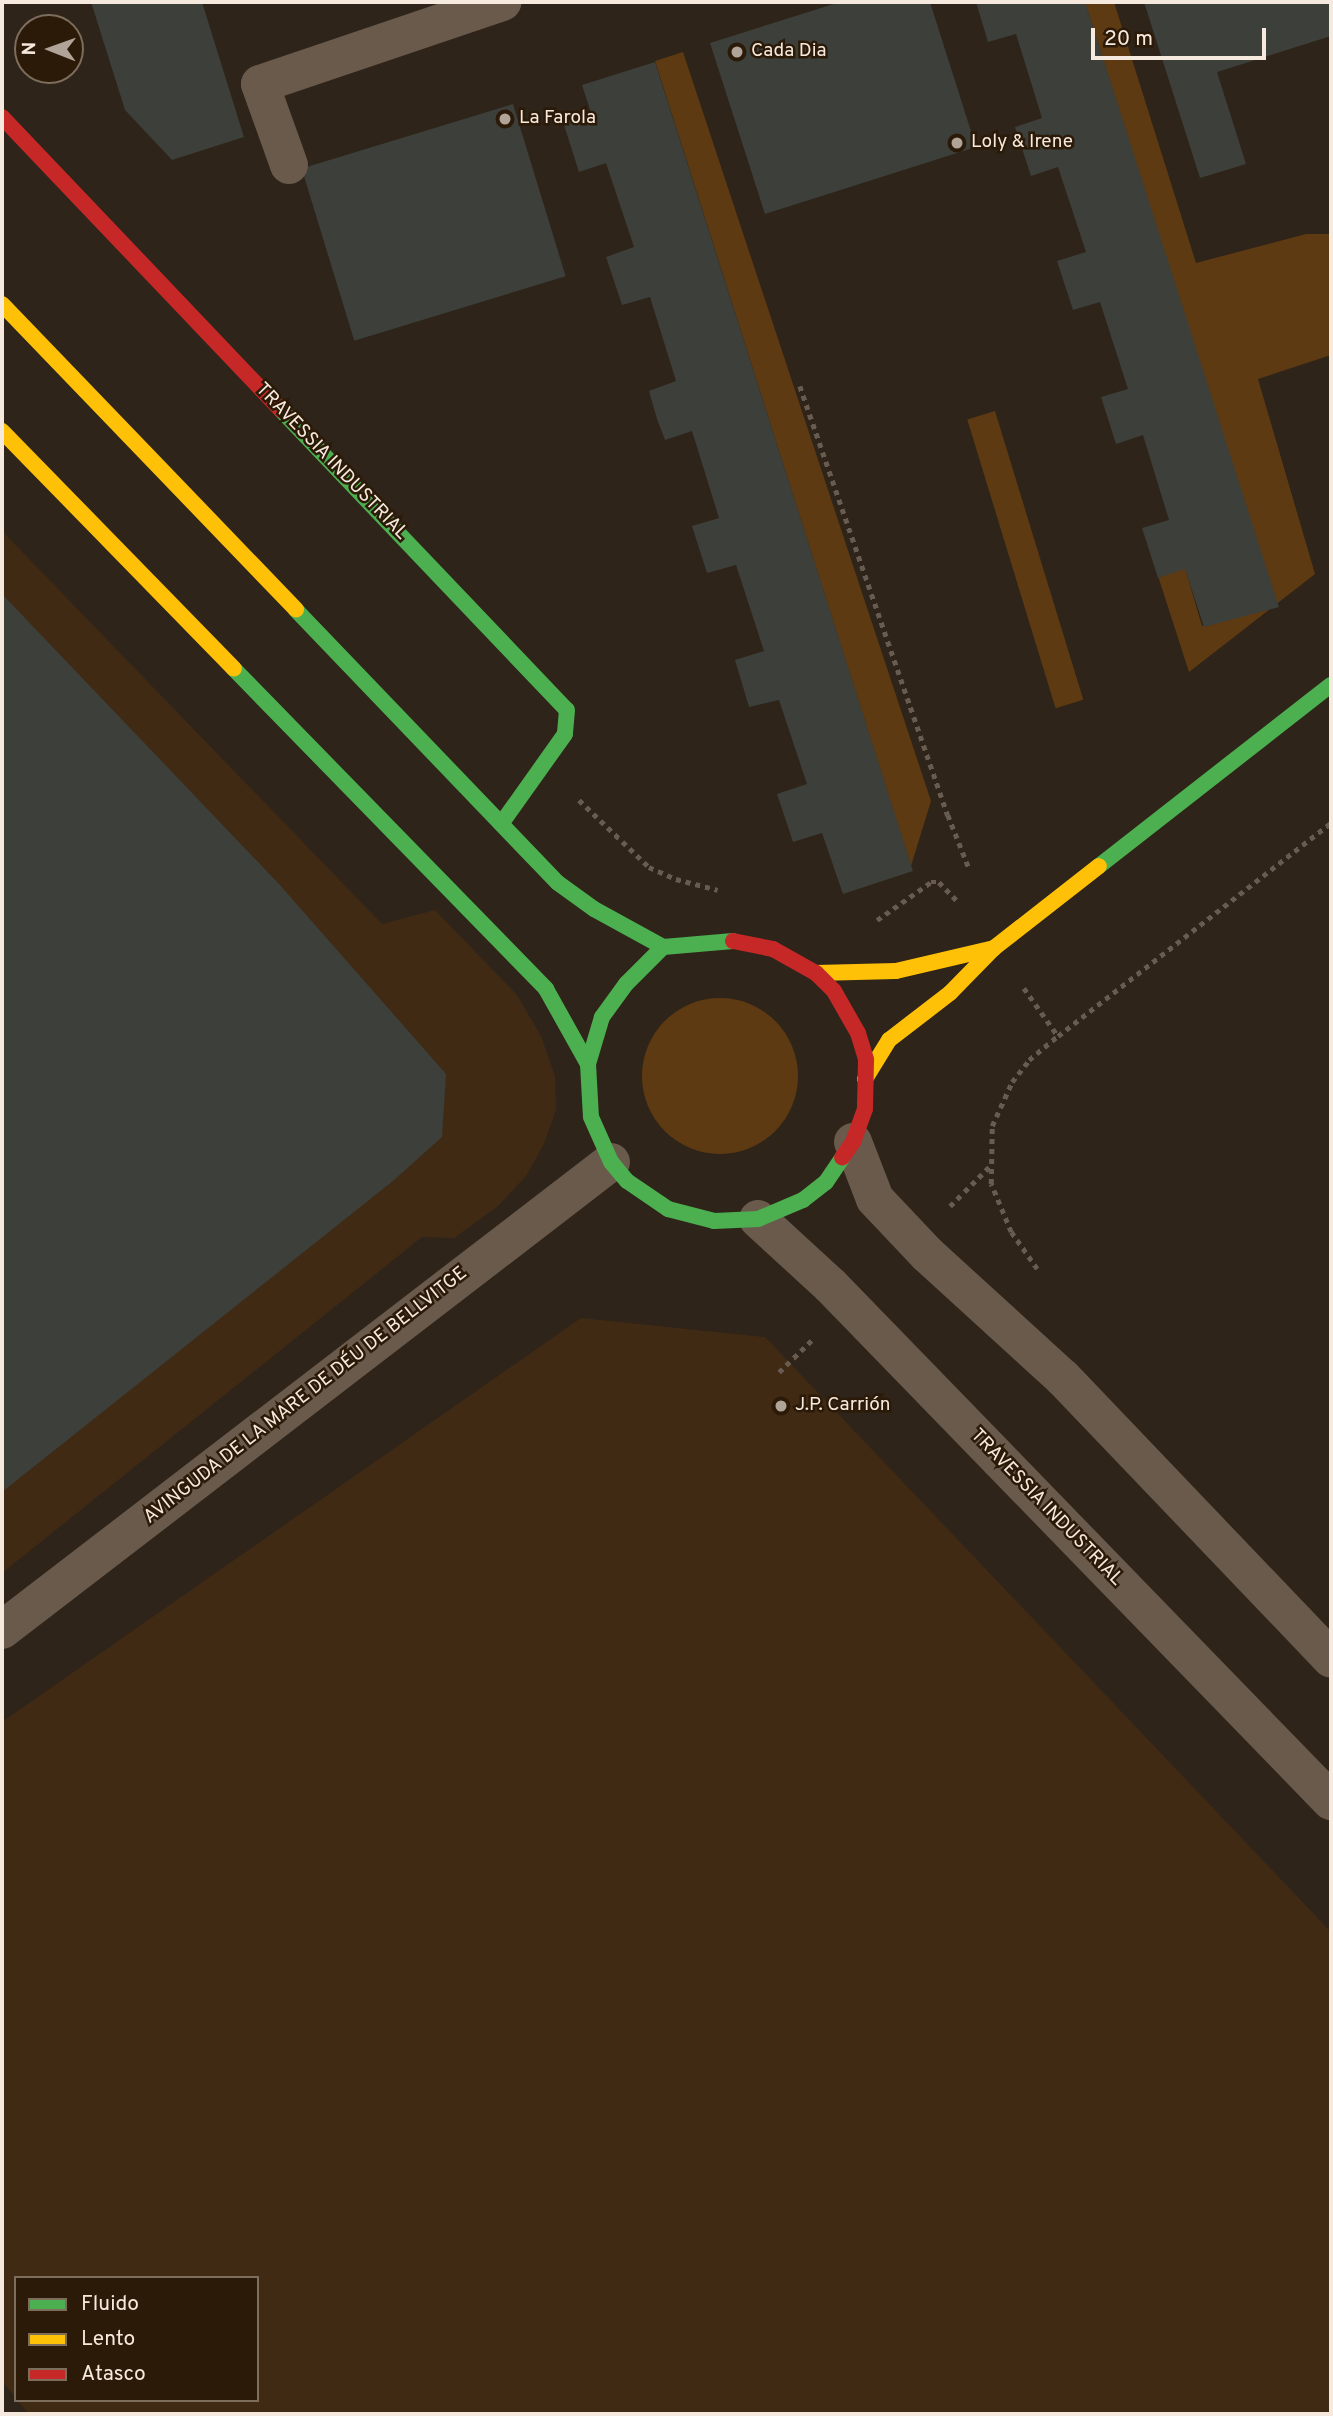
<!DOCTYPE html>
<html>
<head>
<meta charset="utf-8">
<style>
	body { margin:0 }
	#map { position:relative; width:1333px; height:2416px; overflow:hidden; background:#2e2419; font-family:Overpass,sans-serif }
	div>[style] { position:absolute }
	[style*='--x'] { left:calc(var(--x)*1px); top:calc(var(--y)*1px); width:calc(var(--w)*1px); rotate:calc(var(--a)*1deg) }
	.built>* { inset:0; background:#402a14 }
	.green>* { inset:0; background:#5e3a12; transform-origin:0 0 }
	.round { border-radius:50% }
	.building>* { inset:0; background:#3c3f3a; transform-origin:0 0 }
	.path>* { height:4.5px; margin-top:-2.25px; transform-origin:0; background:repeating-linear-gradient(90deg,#685c50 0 5px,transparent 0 10px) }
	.street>* { height:38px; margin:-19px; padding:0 19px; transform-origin:19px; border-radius:19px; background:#695a4c }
	.fast>* { height:16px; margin:-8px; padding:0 8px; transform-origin:8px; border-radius:8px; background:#4caf50 }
	.slow>* { height:16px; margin:-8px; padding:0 8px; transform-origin:8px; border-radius:8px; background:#ffc107 }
	.jam>* { height:16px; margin:-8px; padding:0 8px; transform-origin:8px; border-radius:8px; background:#c62828 }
	.dots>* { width:19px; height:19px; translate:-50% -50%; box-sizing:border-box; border:4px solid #2c1a08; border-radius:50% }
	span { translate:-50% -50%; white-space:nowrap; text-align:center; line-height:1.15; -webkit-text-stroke:5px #2c1a08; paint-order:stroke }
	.poi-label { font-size:19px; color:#f6e9dd }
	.left { translate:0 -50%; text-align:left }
	.street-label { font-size:19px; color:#f6e9dd }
	.frame { position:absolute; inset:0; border:4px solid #f6e9dd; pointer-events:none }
	.legend { position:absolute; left:14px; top:2276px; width:245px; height:126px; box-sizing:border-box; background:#2c1a08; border:2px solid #7d6d5d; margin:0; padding:9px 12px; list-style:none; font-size:21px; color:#f6e9dd }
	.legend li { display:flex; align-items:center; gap:14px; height:35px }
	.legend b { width:35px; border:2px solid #7d6d5d }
	.north { position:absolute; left:14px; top:14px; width:70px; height:70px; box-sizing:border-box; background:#2c1a08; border:2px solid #7d6d5d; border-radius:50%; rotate:271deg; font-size:19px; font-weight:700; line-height:28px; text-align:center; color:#f6e9dd }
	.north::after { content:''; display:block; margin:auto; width:24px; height:32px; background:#b0a498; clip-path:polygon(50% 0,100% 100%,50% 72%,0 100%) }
	.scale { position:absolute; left:1091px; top:28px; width:175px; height:32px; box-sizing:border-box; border:4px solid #f6e9dd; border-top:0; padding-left:9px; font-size:21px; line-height:24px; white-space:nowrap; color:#f6e9dd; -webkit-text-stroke:5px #2c1a08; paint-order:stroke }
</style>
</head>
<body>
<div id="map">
	<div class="built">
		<i style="clip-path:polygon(2px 531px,382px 924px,435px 910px,517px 995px,541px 1036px,555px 1076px,556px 1110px,544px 1144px,526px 1176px,498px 1206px,454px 1238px,422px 1237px,2px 1573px)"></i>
		<i style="clip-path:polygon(581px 1318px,765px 1337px,1331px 1932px,1331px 2414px,29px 2414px,17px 2400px,257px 2400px,257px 2278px,16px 2278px,16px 2398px,2px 2381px,2px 1722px)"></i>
	</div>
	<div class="green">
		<i style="clip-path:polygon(1085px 2px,1114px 2px,1196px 263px,1306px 234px,1331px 234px,1331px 355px,1258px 379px,1315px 574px,1189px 672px,1158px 576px,1185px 568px,1202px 626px,1275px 602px)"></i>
		<i style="clip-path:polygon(683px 52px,931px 801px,911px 866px,655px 61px)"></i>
		<i style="left:995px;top:411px;width:302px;height:29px;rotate:73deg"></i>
		<i class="round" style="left:642px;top:998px;width:156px;height:156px"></i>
	</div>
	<div class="building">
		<i style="clip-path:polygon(91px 2px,202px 2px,244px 137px,172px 160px,125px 110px)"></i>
		<i style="clip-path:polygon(840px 2px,930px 2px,976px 147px,765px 214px,710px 43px)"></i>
		<i style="clip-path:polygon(976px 2px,1085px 2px,1279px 607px,1204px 627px,1185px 569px,1158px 578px,1142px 528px,1169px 520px,1143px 435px,1116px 444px,1101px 397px,1128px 389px,1100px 302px,1073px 310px,1057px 261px,1086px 252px,1058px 167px,1031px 176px,1015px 127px,1042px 118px,1016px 34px,988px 42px)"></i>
		<i style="clip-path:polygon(1144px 2px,1331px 2px,1331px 36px,1217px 72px,1246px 164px,1200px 178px)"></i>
		<i style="clip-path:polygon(655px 62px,913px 871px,843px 894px,822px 833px,793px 842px,777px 794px,807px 784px,779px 700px,749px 707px,735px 660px,764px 651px,736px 565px,707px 573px,692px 526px,719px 518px,692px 431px,665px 440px,657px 419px,649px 391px,676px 381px,650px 297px,622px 305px,606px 257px,634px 247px,606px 163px,579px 172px,563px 122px,591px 113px,582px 85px)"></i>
		<i style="left:513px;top:104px;width:180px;height:221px;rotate:73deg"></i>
		<i style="clip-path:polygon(2px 594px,279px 884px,446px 1074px,442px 1137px,393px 1181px,2px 1492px)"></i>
	</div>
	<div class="path">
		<i style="--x:800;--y:386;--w:454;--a:71"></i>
		<i style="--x:948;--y:815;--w:57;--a:68.4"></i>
		<i style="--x:579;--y:800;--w:97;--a:43.7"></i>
		<i style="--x:649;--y:867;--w:30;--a:24"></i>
		<i style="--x:676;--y:879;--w:43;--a:14.7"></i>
		<i style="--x:877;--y:920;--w:66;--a:-35.1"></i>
		<i style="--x:931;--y:882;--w:8;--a:0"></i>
		<i style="--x:939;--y:882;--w:29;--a:46"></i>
		<i style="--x:1024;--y:988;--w:59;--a:54.7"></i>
		<i style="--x:950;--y:1206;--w:57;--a:-45"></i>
		<i style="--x:1037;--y:1269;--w:45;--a:-125.1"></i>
		<i style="--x:1011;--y:1232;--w:52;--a:-112.6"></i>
		<i style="--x:991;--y:1184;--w:58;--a:-89"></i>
		<i style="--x:992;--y:1126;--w:48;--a:-65.6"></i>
		<i style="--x:1012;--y:1082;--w:28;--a:-52"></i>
		<i style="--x:1029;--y:1060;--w:38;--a:-40"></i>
		<i style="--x:1058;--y:1036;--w:346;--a:-38"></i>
		<i style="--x:779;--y:1372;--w:49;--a:-44.2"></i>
	</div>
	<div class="street">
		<i style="--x:289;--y:165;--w:86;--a:-109.7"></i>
		<i style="--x:260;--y:84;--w:256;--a:-18.7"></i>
		<i style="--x:853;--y:1142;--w:61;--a:68.9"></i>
		<i style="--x:875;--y:1199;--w:76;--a:46.6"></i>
		<i style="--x:927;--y:1254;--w:184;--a:42.4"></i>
		<i style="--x:1063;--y:1378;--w:388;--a:46.3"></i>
		<i style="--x:758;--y:1219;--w:99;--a:42.5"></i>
		<i style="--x:831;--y:1286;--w:718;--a:45.85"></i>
		<i style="--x:2;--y:1630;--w:768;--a:-37.54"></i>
	</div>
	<div class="fast">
		<i style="--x:281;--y:410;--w:414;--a:46.4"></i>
		<i style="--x:567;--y:710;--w:24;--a:95"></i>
		<i style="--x:565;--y:734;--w:110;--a:125.4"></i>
		<i style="--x:296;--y:610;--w:378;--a:46.2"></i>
		<i style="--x:558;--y:883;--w:44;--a:35.8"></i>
		<i style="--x:594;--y:909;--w:79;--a:28.8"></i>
		<i style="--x:234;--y:669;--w:447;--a:45.7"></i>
		<i style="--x:546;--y:989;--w:86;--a:60.8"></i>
		<i style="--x:1099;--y:866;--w:294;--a:-38"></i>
		<i style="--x:733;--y:941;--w:70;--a:175.1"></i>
		<i style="--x:663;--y:947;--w:52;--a:135"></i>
		<i style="--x:626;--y:984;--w:41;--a:126"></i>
		<i style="--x:602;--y:1017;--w:49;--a:106.6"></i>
		<i style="--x:588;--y:1064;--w:53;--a:86.8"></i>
		<i style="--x:591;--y:1117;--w:49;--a:66"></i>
		<i style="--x:611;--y:1162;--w:25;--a:50"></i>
		<i style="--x:627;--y:1181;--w:50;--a:34.3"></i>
		<i style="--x:668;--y:1209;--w:48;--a:14.6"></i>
		<i style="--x:714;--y:1221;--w:44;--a:-2.6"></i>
		<i style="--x:758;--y:1219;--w:49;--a:-22.9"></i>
		<i style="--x:803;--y:1200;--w:29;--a:-38"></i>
		<i style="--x:826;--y:1182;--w:29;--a:-56"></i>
	</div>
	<div class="slow">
		<i style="--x:2;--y:304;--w:424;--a:46.1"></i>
		<i style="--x:2;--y:431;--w:332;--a:45.7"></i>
		<i style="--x:816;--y:973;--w:80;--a:-1.4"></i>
		<i style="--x:896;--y:971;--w:101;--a:-13.2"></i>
		<i style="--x:865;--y:1079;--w:46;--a:-58.4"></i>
		<i style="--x:889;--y:1040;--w:77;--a:-37.6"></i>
		<i style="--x:950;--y:993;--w:63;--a:-45.6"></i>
		<i style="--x:994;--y:948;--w:133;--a:-38"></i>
	</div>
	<div class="jam">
		<i style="--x:2;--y:117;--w:405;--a:46.4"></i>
		<i style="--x:733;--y:941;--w:41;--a:11.3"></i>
		<i style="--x:773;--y:949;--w:49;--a:29.2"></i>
		<i style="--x:816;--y:973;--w:25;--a:45"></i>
		<i style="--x:834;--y:991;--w:48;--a:60.3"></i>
		<i style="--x:858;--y:1033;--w:28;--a:73"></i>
		<i style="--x:866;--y:1060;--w:49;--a:91.2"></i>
		<i style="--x:865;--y:1109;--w:35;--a:110"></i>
		<i style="--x:853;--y:1142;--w:19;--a:125"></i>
	</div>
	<div class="dots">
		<i style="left:737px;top:52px;background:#b0a498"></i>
		<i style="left:505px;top:119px;background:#b0a498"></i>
		<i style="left:957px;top:143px;background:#b0a498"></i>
		<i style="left:781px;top:1406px;background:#b0a498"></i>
	</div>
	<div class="poi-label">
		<span class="left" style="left:751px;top:52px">Cada Dia</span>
		<span class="left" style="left:519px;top:119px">La Farola</span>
		<span class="left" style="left:971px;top:143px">Loly &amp; Irene</span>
		<span class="left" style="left:795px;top:1406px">J.P. Carrión</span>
	</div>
	<div class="street-label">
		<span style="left:331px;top:462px;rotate:46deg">TRAVESSIA INDUSTRIAL</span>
		<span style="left:306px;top:1396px;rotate:-38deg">AVINGUDA DE LA MARE DE DÉU DE BELLVITGE</span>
		<span style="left:1046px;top:1508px;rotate:46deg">TRAVESSIA INDUSTRIAL</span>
	</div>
	<div class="frame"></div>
	<ul class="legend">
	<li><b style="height:9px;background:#4caf50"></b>Fluido</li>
	<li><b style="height:9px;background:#ffc107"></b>Lento</li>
	<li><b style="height:9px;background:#c62828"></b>Atasco</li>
	</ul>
	<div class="north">N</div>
	<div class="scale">20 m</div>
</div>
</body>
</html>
